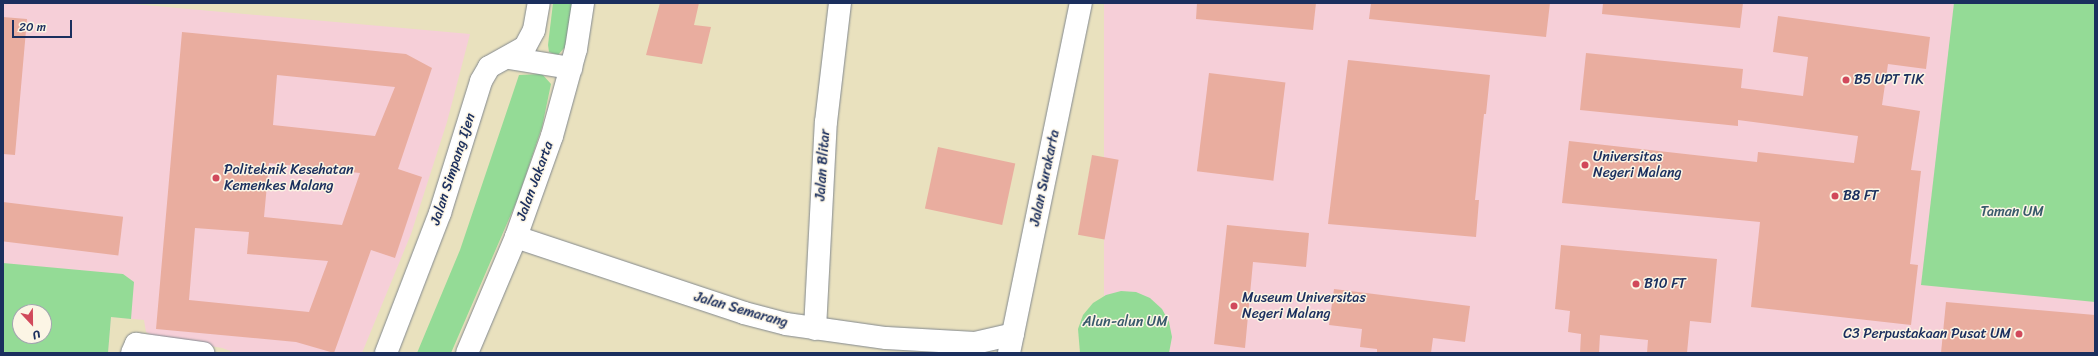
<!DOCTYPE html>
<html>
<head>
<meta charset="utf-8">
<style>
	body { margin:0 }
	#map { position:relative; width:2098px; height:356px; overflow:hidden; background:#e9e1be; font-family:Sriracha,sans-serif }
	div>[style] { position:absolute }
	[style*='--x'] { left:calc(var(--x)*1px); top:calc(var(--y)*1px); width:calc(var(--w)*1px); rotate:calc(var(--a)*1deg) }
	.built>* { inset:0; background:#f6cfd8; transform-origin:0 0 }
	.green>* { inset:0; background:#94db96 }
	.building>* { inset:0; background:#e9ad9f; transform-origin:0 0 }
	.roads { filter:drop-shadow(0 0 1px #82888e) drop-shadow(0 0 1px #82888e) }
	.minor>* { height:22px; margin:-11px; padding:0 11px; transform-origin:11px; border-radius:11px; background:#fff }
	.secondary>* { height:22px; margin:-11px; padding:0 11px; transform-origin:11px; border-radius:11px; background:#fff }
	.dots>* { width:11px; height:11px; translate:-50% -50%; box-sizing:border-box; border:2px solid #fcf5e5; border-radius:50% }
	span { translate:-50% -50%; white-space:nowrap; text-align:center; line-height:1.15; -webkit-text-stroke:3px #fcf5e5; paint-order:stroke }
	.poi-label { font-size:14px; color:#1b2f5e }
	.left { translate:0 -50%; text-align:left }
	.right { translate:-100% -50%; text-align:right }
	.street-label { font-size:14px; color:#1b2f5e }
	.park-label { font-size:14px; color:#395a6c }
	.frame { position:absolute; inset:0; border:4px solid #1b2f5e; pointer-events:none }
	.north { position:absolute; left:12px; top:304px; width:40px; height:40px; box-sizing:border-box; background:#fcf5e5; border:1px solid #a2a6af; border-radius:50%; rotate:158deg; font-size:11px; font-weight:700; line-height:16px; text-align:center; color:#1b2f5e }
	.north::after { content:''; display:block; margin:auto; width:14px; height:18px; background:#d1495b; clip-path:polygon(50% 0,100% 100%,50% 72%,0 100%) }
	.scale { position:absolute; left:12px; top:20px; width:60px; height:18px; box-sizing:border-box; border:2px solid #1b2f5e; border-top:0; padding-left:5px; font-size:12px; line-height:14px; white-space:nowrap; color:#1b2f5e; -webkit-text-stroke:3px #fcf5e5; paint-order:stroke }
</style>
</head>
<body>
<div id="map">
	<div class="built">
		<i style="clip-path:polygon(evenodd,3px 3px,122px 3px,470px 34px,447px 122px,411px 234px,362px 353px,236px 353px,222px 348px,153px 336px,146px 332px,144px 320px,111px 317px,108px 353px,3px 353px,3px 3px,20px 312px,44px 312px,44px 336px,20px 336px,20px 312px)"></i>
		<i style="left:1104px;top:3px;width:991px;height:355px"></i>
	</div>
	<div class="green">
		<i style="clip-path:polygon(553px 3px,572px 3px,565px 47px,558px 55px,549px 52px,548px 45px)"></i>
		<i style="clip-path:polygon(1954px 3px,2095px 3px,2095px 302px,1921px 285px)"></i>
		<i style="clip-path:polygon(542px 74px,551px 84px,542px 127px,518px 198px,451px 353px,417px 353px,460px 250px,519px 75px)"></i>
		<i style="clip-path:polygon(evenodd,3px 263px,123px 274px,134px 282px,131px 319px,111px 317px,108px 353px,3px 353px,3px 263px,20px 312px,44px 312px,44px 336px,20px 336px,20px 312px)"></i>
		<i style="clip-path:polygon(1121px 291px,1136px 292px,1150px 298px,1162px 309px,1169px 322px,1172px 337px,1169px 353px,1080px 353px,1078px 329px,1083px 315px,1093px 303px,1106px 295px)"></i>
	</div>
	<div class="building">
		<i style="clip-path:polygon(660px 3px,699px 3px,694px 25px,711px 27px,702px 64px,646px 55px)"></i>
		<i style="clip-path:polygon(1197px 3px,1316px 3px,1313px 30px,1196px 19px)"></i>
		<i style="clip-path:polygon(1371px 3px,1550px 3px,1546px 37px,1369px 19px)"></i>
		<i style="clip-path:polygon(1603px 3px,1743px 3px,1740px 28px,1602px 14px)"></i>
		<i style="clip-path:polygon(1778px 16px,1930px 37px,1926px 69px,1888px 64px,1882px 105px,1920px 111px,1911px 170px,1921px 171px,1910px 264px,1918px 265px,1911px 325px,1751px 307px,1760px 222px,1562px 203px,1569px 141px,1757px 162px,1758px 152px,1854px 163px,1858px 136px,1738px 120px,1738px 126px,1580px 110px,1586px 53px,1743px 69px,1741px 88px,1803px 96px,1808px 57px,1773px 52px)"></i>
		<i style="clip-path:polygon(3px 17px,27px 19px,15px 155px,3px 154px)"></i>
		<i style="clip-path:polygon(evenodd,182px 32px,406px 54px,432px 68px,398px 169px,422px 177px,395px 258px,371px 250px,334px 353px,296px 342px,156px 329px,182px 32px,277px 75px,395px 87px,375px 136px,273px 125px,277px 75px,182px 32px,269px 163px,360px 173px,342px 225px,264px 217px,269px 163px,182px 32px,195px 228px,249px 232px,247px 254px,328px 261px,309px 312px,189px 300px,195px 228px)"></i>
		<i style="clip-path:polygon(1348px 60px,1490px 75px,1486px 114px,1484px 114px,1475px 200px,1479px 200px,1476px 237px,1328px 224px)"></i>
		<i style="left:1209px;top:73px;width:77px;height:99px;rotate:7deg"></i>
		<i style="left:938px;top:147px;width:79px;height:63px;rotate:12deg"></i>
		<i style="left:1092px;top:155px;width:27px;height:81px;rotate:10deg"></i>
		<i style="left:3px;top:202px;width:121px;height:39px;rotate:7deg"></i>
		<i style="clip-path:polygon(1227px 225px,1309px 233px,1306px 267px,1253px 262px,1245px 348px,1214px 344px)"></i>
		<i style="clip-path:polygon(1561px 245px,1717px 259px,1711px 323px,1690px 321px,1687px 353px,1647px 353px,1648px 340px,1600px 335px,1599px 353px,1580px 353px,1581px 334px,1568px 332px,1570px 311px,1555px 309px)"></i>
		<i style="clip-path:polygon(1334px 289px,1470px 306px,1465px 342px,1433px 338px,1431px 353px,1377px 353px,1377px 349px,1360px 347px,1362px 329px,1329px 325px)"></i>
		<i style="clip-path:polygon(1946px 302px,2095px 315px,2095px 353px,1941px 353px)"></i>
	</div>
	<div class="roads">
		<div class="minor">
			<i style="--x:516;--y:237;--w:240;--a:18.4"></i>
			<i style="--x:744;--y:313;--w:43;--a:14.7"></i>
			<i style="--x:786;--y:324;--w:101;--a:8"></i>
			<i style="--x:886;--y:338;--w:89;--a:3.2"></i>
			<i style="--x:975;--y:343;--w:39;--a:-13"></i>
			<i style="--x:815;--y:329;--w:207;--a:-87"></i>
			<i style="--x:826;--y:122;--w:120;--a:-83.3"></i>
			<i style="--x:132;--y:353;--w:10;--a:-66"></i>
			<i style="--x:136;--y:344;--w:68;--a:7.7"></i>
			<i style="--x:1009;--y:353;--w:357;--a:-78.4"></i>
		</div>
		<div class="secondary">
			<i style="--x:509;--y:58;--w:63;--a:9.2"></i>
			<i style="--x:386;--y:353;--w:150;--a:-68.9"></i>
			<i style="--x:440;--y:213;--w:138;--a:-72.7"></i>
			<i style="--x:481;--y:81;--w:16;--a:-60"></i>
			<i style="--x:489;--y:67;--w:41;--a:-29.1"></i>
			<i style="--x:525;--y:47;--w:19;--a:-62"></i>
			<i style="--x:534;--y:30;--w:27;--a:-80"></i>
			<i style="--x:467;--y:353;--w:126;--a:-67.1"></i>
			<i style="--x:516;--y:237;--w:107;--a:-70.4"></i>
			<i style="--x:552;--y:136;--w:90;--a:-74.6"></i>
			<i style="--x:576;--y:49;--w:47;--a:-81.3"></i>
		</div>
	</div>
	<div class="dots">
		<i style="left:1846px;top:80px;background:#d1495b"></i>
		<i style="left:1585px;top:165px;background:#d1495b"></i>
		<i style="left:216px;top:178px;background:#d1495b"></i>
		<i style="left:1835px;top:196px;background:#d1495b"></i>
		<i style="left:1636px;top:284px;background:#d1495b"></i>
		<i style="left:1234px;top:306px;background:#d1495b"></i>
		<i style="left:2019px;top:334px;background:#d1495b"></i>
	</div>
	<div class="poi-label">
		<span class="left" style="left:1854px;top:80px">B5 UPT TIK</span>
		<span class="left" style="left:1593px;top:165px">Universitas<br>Negeri Malang</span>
		<span class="left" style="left:224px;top:178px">Politeknik Kesehatan<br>Kemenkes Malang</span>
		<span class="left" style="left:1843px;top:196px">B8 FT</span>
		<span class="left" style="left:1644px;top:284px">B10 FT</span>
		<span class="left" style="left:1242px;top:306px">Museum Universitas<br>Negeri Malang</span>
		<span class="right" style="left:2011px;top:334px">C3 Perpustakaan Pusat UM</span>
	</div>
	<div class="street-label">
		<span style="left:823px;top:165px;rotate:-86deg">Jalan Blitar</span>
		<span style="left:453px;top:169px;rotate:-72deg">Jalan Simpang Ijen</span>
		<span style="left:1045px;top:178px;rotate:-78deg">Jalan Surakarta</span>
		<span style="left:535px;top:181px;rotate:-70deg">Jalan Jakarta</span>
		<span style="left:741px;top:310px;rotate:16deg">Jalan Semarang</span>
	</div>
	<div class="park-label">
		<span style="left:2012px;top:212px">Taman UM</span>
		<span style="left:1125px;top:322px">Alun-alun UM</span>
	</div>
	<div class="frame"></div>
	<div class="north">U</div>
	<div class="scale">20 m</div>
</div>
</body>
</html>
